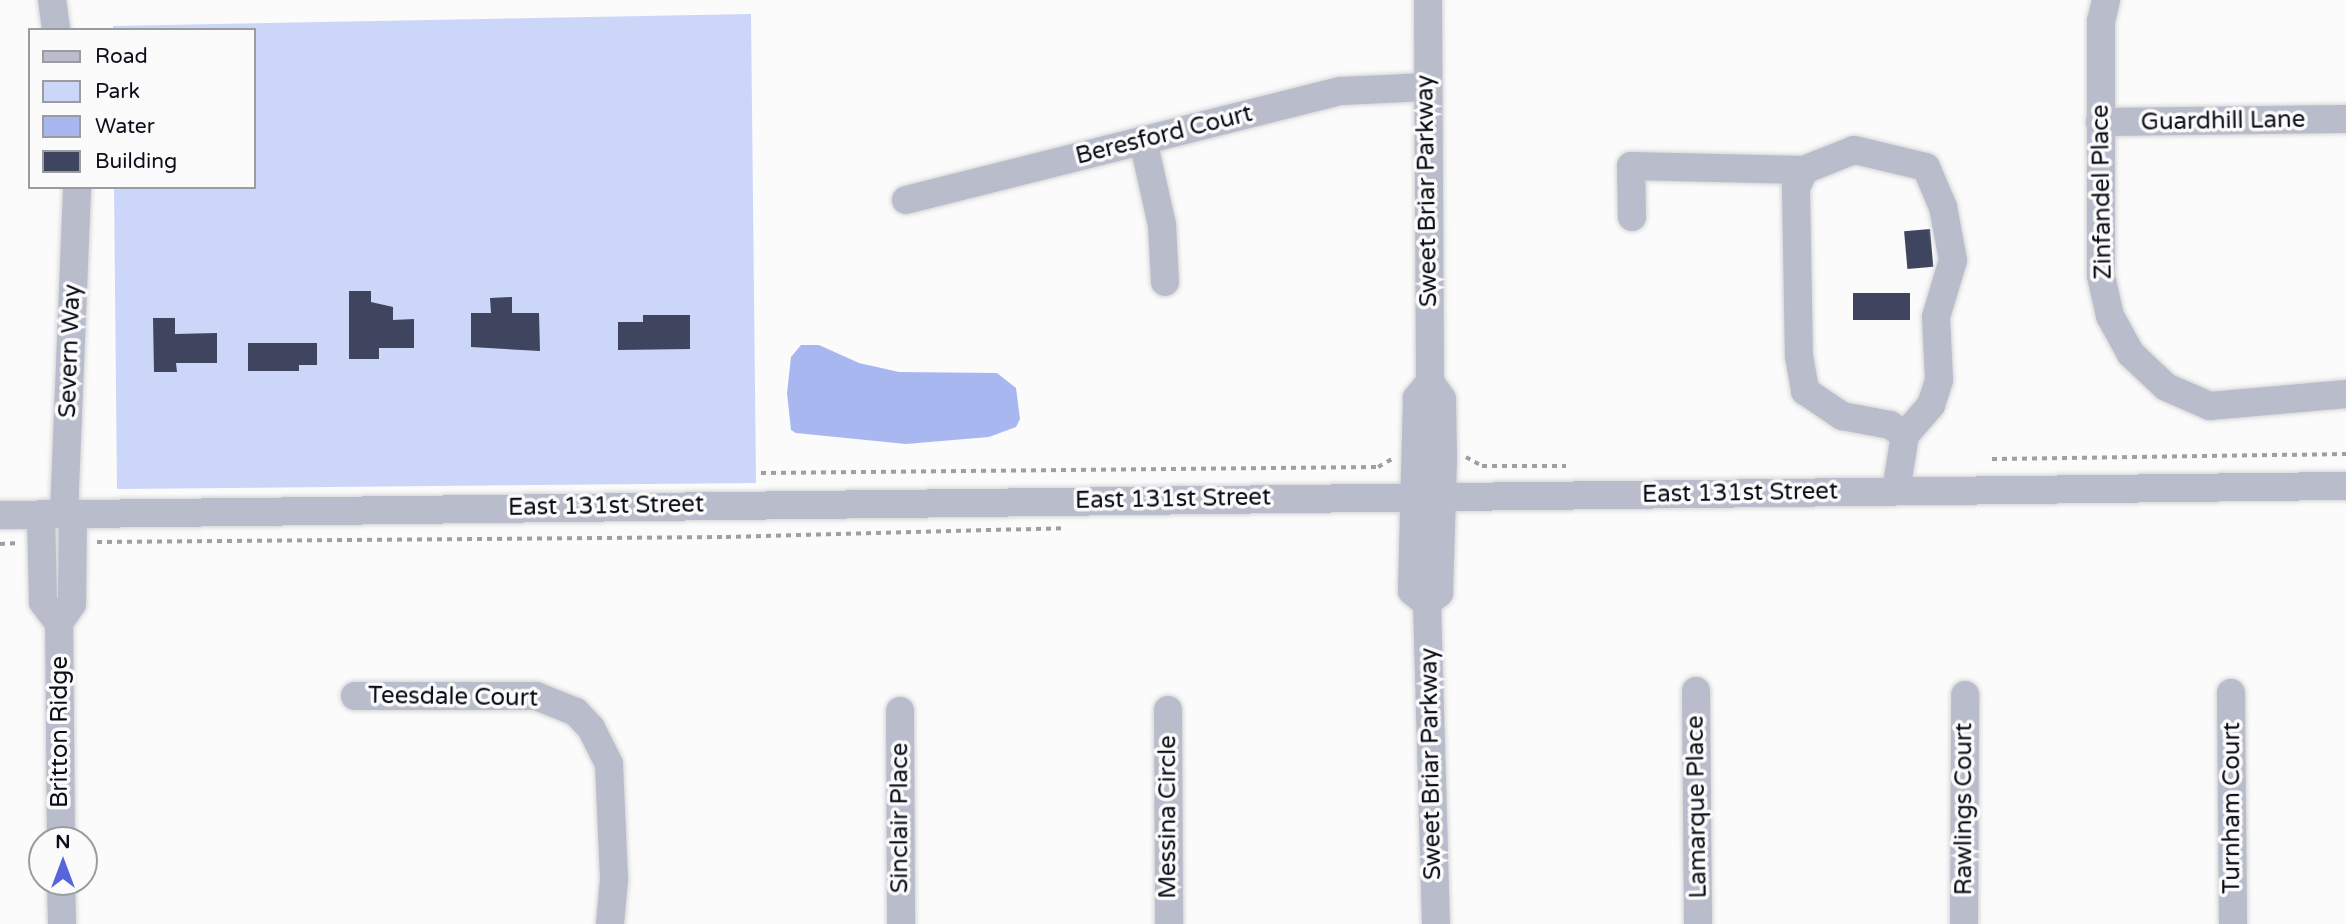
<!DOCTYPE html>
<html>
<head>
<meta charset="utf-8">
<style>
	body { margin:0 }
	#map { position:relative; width:2346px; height:924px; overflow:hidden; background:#fbfbfb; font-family:"Varela Round",sans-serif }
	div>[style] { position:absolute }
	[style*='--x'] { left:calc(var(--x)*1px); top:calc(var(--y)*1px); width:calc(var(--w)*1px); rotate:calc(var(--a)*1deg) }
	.green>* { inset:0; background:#ccd6f8 }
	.water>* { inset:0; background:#a9b7f1 }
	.building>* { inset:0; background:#3f455f; transform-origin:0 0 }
	.path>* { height:3.5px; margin-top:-1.75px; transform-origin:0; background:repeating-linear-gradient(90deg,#9d9fa2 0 5px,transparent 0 10px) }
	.roads { filter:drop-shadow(0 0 2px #d5d5d7) drop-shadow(0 0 2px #d5d5d7) }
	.minor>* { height:28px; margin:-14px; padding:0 14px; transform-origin:14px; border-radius:14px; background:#b9bdcb }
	span { translate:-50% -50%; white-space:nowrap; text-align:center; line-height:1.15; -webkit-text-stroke:7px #fbfbfb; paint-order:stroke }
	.street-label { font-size:24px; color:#0b0e18 }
	.legend { position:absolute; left:28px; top:28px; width:228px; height:161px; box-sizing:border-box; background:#fbfbfb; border:2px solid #9b9ca0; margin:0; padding:9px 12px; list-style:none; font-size:21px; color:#0b0e18 }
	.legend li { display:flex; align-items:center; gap:14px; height:35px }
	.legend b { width:35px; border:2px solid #9b9ca0 }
	.north { position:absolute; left:28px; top:826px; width:70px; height:70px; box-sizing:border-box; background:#fbfbfb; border:2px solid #9b9ca0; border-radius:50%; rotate:0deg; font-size:19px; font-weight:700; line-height:28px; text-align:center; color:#0b0e18 }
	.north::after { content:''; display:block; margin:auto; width:24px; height:32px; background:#5665db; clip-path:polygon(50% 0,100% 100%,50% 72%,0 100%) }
</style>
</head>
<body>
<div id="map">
	<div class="green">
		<i style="clip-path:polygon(751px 14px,756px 483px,117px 489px,114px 187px,254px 187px,254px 30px,113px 30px,113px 26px)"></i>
	</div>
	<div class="water">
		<i style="clip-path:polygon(801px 345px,819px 345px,859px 363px,899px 372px,997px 373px,1016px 388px,1020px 419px,1016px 427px,989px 437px,906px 444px,796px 433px,791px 430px,787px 393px,791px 357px)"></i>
	</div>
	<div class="building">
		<i style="left:1930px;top:229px;width:38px;height:26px;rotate:85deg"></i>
		<i style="clip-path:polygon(349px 291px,371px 291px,371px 302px,393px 307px,393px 320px,414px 319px,414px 348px,379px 348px,379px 359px,349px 359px)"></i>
		<i style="left:1910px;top:293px;width:27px;height:57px;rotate:90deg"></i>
		<i style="clip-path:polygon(512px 297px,512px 313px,539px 313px,540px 351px,471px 347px,471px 313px,491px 313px,490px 298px)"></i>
		<i style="clip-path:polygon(643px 315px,690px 315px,690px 349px,618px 350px,618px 322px,643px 322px)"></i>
		<i style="clip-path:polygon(153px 318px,175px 318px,175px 334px,217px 333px,217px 363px,176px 363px,177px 372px,154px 372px)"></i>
		<i style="clip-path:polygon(248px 343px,317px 343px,317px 365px,299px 365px,299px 371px,248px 371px)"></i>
	</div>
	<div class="path">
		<i style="--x:1466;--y:457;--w:18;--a:29"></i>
		<i style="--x:1482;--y:466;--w:84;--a:0"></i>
		<i style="--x:1992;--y:459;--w:354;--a:-0.8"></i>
		<i style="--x:761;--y:473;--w:617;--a:-0.56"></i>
		<i style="--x:1378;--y:467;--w:16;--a:-30"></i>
		<i style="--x:97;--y:542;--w:629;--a:-0.46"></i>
		<i style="--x:726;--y:537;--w:339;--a:-1.5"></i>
		<i style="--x:0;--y:544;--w:19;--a:-3"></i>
	</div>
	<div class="roads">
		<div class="minor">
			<i style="--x:52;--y:0;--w:30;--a:82"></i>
			<i style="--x:2106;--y:0;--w:22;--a:103"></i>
			<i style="--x:2101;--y:21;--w:255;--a:90"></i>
			<i style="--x:2101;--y:276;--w:41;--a:77.3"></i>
			<i style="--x:2110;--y:316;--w:43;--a:61.1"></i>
			<i style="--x:2131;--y:354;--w:48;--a:43.3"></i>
			<i style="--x:2166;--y:387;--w:48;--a:23.4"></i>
			<i style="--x:2210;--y:406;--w:137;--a:-5"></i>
			<i style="--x:2100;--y:122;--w:246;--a:-0.7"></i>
			<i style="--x:1143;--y:140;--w:87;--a:77.4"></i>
			<i style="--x:1162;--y:225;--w:57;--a:87"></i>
			<i style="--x:906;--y:200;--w:448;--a:-14.1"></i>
			<i style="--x:1341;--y:91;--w:85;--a:-2.7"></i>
			<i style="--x:1632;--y:217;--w:51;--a:-91.1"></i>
			<i style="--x:1631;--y:166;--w:173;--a:1.3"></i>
			<i style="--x:1430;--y:382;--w:21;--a:129"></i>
			<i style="--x:1417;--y:398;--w:193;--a:91.5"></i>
			<i style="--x:1412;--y:591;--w:19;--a:39"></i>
			<i style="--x:1427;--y:603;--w:321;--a:88.4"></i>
			<i style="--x:1896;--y:491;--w:57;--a:-80.9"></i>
			<i style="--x:1905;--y:435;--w:40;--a:-49"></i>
			<i style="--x:1931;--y:405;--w:26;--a:-72"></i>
			<i style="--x:1939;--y:380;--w:63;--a:-92.7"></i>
			<i style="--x:1936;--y:317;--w:59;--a:-73.4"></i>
			<i style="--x:1953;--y:260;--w:54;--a:-100.7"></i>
			<i style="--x:1943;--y:207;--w:43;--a:-113"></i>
			<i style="--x:1926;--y:167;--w:74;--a:-166.7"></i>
			<i style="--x:1854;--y:150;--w:54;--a:158.2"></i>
			<i style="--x:1804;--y:170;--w:20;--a:114"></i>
			<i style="--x:1796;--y:188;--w:168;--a:89"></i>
			<i style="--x:1799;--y:356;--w:36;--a:80"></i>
			<i style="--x:1805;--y:391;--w:45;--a:34"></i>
			<i style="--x:1842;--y:416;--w:49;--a:10.6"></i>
			<i style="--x:1890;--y:425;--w:18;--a:34"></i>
			<i style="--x:41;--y:514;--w:88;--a:88.7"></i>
			<i style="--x:43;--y:602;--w:26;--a:53"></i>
			<i style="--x:64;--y:514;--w:327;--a:-87.7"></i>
			<i style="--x:0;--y:515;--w:2346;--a:-0.71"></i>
			<i style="--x:1427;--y:603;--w:16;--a:-40"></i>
			<i style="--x:1439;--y:593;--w:137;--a:-88.3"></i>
			<i style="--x:1443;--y:456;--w:57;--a:-91"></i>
			<i style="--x:1442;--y:399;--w:21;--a:-125"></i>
			<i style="--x:1430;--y:382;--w:382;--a:-90.3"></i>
			<i style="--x:1696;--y:691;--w:233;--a:89.5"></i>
			<i style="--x:2231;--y:693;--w:231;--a:89.5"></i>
			<i style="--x:355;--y:696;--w:181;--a:0"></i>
			<i style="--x:536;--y:696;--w:43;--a:21.8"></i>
			<i style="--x:576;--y:712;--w:22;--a:47"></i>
			<i style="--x:591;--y:728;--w:40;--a:63.4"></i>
			<i style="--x:609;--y:764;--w:115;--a:87.5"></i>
			<i style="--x:614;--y:879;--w:45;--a:95.1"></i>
			<i style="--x:1168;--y:710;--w:214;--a:89.7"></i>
			<i style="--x:900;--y:711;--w:213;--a:89.7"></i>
			<i style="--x:61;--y:840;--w:217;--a:-90.5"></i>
			<i style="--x:59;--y:623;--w:23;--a:-56"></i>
			<i style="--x:72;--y:604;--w:90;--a:-89.4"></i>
			<i style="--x:61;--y:882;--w:42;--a:88.6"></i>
			<i style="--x:1964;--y:924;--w:229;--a:-89.7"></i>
		</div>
	</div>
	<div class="street-label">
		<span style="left:2223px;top:121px;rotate:-1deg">Guardhill Lane</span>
		<span style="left:1164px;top:135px;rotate:-14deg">Beresford Court</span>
		<span style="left:1427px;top:191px;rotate:-91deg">Sweet Briar Parkway</span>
		<span style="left:2102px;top:192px;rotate:-91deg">Zinfandel Place</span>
		<span style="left:70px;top:351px;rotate:-88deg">Severn Way</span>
		<span style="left:1740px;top:493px;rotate:-1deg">East 131st Street</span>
		<span style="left:1173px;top:499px;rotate:-1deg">East 131st Street</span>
		<span style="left:606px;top:506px;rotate:-1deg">East 131st Street</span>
		<span style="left:453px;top:697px;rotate:1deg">Teesdale Court</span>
		<span style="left:60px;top:732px;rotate:-90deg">Britton Ridge</span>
		<span style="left:1431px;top:764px;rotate:-91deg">Sweet Briar Parkway</span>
		<span style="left:1697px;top:807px;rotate:-91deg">Lamarque Place</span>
		<span style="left:2232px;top:808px;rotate:-90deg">Turnham Court</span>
		<span style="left:1964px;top:809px;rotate:-90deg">Rawlings Court</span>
		<span style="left:1168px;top:817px;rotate:-90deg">Messina Circle</span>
		<span style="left:900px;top:818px;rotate:-90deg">Sinclair Place</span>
	</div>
	<ul class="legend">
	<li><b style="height:9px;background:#b9bdcb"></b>Road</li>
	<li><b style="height:19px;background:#ccd6f8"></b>Park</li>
	<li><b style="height:19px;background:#a9b7f1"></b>Water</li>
	<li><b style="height:19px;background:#3f455f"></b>Building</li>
	</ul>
	<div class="north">N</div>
</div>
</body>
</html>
